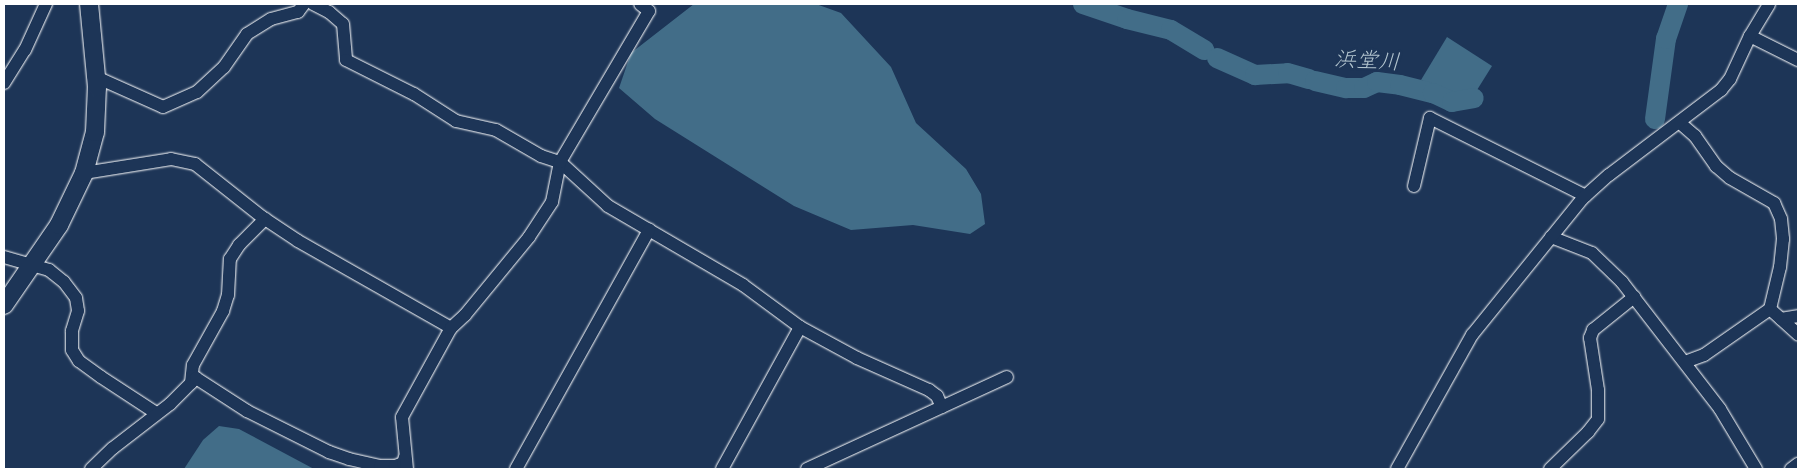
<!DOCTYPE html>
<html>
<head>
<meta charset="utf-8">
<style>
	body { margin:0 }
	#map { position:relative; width:1802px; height:473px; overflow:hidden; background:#1d3557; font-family:Caveat,"Klee One",sans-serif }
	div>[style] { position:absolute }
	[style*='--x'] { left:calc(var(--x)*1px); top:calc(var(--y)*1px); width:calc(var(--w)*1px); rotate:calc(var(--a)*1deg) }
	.water>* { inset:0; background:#426d88 }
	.river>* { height:20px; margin:-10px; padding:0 10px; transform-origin:10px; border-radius:10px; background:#426d88 }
	.roads { filter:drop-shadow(0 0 1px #fff) drop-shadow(0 0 1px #fff) }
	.street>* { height:12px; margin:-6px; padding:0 6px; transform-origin:6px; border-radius:6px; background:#1d3557 }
	.secondary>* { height:18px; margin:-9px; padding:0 9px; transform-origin:9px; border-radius:9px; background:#1d3557 }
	span { translate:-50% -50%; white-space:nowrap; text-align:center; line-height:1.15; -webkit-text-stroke:5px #1d3557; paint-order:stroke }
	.water-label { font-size:22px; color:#b3c5cf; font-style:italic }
	.frame { position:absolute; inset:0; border:5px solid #fff; pointer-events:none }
</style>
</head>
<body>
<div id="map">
	<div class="water">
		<i style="clip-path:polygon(694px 4px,816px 4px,841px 13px,891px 67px,916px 123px,966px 169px,981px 194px,985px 224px,970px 234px,913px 225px,851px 230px,794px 206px,655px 119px,619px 88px,631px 53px)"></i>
		<i style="clip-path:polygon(1447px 37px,1492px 66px,1477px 90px,1451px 93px,1421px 80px)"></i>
		<i style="clip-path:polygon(219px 426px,239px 429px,314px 469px,184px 469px,203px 440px)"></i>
	</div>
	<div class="river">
		<i style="--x:1083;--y:4;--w:46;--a:18.8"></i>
		<i style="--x:1127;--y:19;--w:45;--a:14"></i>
		<i style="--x:1171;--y:30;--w:39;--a:31"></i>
		<i style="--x:1217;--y:58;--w:42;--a:24.1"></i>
		<i style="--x:1255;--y:75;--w:33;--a:-3"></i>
		<i style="--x:1288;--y:73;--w:22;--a:16"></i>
		<i style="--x:1315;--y:81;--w:32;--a:13"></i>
		<i style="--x:1346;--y:88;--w:18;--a:0"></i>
		<i style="--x:1364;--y:88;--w:14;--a:-25"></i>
		<i style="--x:1377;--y:82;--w:23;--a:7"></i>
		<i style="--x:1400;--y:85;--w:34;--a:14"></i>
		<i style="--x:1433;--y:93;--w:21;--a:25"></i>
		<i style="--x:1452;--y:102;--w:22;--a:-10"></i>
		<i style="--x:1655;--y:119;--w:81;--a:-82.2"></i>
		<i style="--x:1666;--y:39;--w:37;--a:-71"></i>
	</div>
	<div class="roads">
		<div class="street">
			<i style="--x:313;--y:4;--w:18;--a:27"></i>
			<i style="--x:329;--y:12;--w:18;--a:41"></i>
			<i style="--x:343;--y:24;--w:36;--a:85"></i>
			<i style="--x:346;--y:60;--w:76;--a:26.6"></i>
			<i style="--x:414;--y:94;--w:50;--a:32.7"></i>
			<i style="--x:456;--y:121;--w:41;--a:12.7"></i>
			<i style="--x:496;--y:130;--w:52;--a:30"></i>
			<i style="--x:541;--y:156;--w:20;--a:18"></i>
			<i style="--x:560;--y:162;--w:65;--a:42.5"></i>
			<i style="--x:608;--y:206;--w:156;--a:30.3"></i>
			<i style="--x:743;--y:285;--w:71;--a:36.4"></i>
			<i style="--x:800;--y:327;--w:65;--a:28.5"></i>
			<i style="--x:857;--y:358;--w:79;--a:24"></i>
			<i style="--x:929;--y:390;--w:10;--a:37"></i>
			<i style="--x:937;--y:396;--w:12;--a:66"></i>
			<i style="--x:1750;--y:36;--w:54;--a:26.6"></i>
			<i style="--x:96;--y:77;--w:73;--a:24.1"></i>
			<i style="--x:163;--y:107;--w:37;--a:-24"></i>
			<i style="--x:197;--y:92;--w:37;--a:-43"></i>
			<i style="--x:224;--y:67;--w:40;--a:-55.1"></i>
			<i style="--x:247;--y:34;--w:28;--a:-32"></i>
			<i style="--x:271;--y:19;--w:28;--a:-15"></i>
			<i style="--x:298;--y:12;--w:10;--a:-53"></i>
			<i style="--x:4;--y:83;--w:39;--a:-58"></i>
			<i style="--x:25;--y:50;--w:51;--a:-65.5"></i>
			<i style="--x:1680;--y:123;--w:20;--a:41"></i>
			<i style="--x:1695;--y:136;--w:37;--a:55"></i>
			<i style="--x:1716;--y:166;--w:18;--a:41"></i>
			<i style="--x:1730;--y:178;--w:51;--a:29.6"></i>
			<i style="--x:1774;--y:203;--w:17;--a:66"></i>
			<i style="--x:1781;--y:219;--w:20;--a:84"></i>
			<i style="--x:1783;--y:239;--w:28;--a:96"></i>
			<i style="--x:1780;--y:267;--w:43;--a:103.4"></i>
			<i style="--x:1770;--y:309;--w:80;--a:145.1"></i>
			<i style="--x:1704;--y:355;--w:20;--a:160"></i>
			<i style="--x:84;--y:173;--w:88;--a:-9.1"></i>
			<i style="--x:171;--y:159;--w:25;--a:12"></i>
			<i style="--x:195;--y:164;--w:85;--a:38.3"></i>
			<i style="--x:262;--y:217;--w:43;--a:33.7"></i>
			<i style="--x:298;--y:241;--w:176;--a:29.6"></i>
			<i style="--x:1414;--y:186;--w:70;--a:-76.8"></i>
			<i style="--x:1430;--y:118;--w:174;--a:26.6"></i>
			<i style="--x:1551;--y:237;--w:44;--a:21.3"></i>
			<i style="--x:1592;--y:253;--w:42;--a:44"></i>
			<i style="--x:1622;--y:282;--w:160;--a:52.3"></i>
			<i style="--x:1720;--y:409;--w:70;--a:59"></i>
			<i style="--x:4;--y:257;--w:47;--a:16.1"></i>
			<i style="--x:49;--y:270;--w:19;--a:39"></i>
			<i style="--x:64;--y:282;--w:20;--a:53"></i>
			<i style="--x:76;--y:298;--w:13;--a:81"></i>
			<i style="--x:78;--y:311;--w:21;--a:107"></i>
			<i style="--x:72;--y:331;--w:19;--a:90"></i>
			<i style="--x:72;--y:350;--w:13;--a:58"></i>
			<i style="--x:79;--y:361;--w:27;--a:36"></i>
			<i style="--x:101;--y:377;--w:66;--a:33.2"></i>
			<i style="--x:1770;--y:309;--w:38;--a:42"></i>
			<i style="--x:1781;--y:319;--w:17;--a:-10"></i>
			<i style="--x:191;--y:383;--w:18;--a:-84"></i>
			<i style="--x:193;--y:365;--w:62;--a:-60.9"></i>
			<i style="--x:223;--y:311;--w:17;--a:-73"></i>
			<i style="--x:228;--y:295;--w:36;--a:-87"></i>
			<i style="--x:230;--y:259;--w:17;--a:-57"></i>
			<i style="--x:239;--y:245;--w:37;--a:-45"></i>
			<i style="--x:91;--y:469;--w:30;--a:-44"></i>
			<i style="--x:113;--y:448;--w:72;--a:-37.7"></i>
			<i style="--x:170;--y:404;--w:37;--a:-45"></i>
			<i style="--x:196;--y:378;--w:61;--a:32.9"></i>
			<i style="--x:247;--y:411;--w:92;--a:26.6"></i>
			<i style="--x:329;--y:452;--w:21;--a:19"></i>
			<i style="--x:349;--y:459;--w:32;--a:13"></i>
			<i style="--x:380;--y:466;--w:15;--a:0"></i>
			<i style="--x:395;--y:466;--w:9;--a:-21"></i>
			<i style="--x:403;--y:463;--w:6;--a:-72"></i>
			<i style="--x:407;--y:469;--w:52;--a:-95.5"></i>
			<i style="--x:402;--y:417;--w:102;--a:-61.2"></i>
			<i style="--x:451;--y:328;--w:19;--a:-43"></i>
			<i style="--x:465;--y:315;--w:101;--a:-50.6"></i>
			<i style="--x:529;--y:237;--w:42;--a:-56.7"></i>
			<i style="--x:552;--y:202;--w:41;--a:-78.7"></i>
			<i style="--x:560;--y:162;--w:175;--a:-59.5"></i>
			<i style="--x:649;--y:11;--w:11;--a:-142"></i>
			<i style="--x:516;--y:469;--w:274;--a:-60.9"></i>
			<i style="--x:722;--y:469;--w:162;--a:-61.2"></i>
			<i style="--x:807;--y:469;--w:220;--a:-24.7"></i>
			<i style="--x:1397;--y:469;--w:154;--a:-60.8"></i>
			<i style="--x:1472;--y:335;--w:175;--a:-51"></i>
			<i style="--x:1582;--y:199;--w:36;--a:-42"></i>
			<i style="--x:1609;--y:175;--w:141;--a:-37.2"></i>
			<i style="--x:1721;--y:90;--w:14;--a:-51"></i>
			<i style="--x:1730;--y:79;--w:47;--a:-65.1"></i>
			<i style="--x:1750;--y:36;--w:37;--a:-59"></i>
			<i style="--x:1550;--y:469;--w:53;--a:-44.2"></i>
			<i style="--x:1588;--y:432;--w:16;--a:-52"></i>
			<i style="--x:1598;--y:419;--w:29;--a:-90"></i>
			<i style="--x:1598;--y:390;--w:53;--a:-98.7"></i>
			<i style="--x:1590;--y:338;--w:9;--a:-69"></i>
			<i style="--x:1593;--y:330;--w:53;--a:-38.8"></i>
			<i style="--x:1791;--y:469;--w:9;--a:-36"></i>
		</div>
		<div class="secondary">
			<i style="--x:4;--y:305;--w:97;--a:-55.5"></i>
			<i style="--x:59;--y:225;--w:58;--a:-64.3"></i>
			<i style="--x:84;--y:173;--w:42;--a:-75"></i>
			<i style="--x:95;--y:132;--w:45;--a:-87.5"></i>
			<i style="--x:97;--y:87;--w:83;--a:-95.5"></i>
		</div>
	</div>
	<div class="water-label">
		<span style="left:1367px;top:61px;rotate:3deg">浜堂川</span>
	</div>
	<div class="frame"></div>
</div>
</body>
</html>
